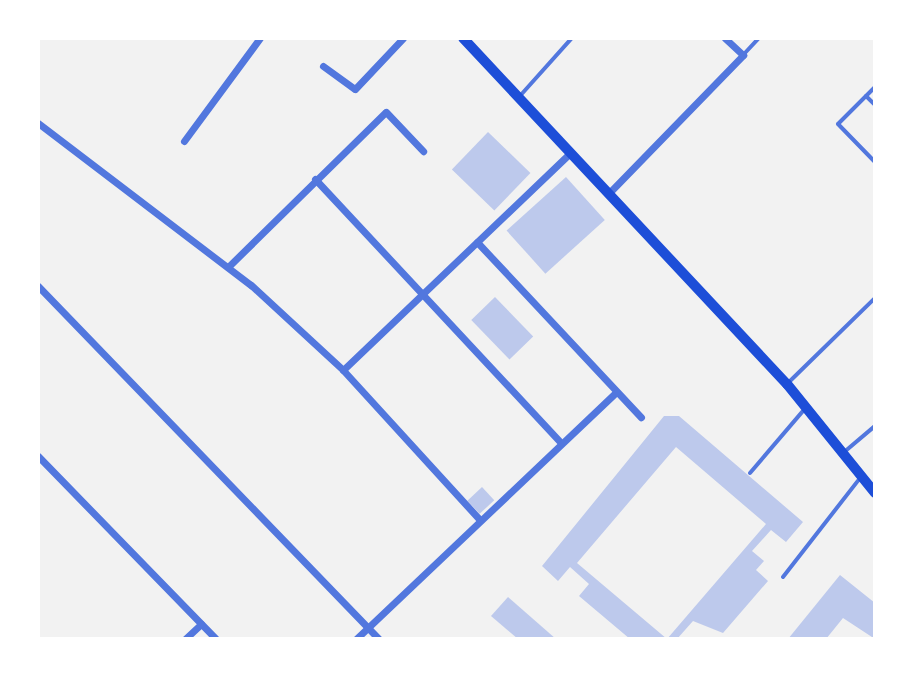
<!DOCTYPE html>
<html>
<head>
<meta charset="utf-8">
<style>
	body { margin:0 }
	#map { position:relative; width:913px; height:677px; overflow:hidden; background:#f2f2f2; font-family:"Roboto Condensed",sans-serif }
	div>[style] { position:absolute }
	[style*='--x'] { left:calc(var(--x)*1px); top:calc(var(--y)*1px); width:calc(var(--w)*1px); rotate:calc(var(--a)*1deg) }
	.building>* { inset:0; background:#bdc9ec; transform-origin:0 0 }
	.service>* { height:4px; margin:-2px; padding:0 2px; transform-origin:2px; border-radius:2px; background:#5277de }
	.minor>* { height:7px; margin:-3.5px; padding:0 3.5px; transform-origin:3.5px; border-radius:3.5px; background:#5277de }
	.secondary>* { height:10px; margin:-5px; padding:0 5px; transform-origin:5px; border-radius:5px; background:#1d4ed8 }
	span { translate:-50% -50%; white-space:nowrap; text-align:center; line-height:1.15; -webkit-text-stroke:7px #fff; paint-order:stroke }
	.frame { position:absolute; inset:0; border:40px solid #fff; pointer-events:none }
</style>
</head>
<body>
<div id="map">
	<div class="building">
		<i style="left:488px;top:132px;width:59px;height:52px;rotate:44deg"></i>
		<i style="left:566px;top:177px;width:58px;height:80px;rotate:48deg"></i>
		<i style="left:495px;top:297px;width:55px;height:33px;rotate:46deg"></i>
		<i style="clip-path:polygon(evenodd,664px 416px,679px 416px,803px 522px,786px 542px,771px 530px,752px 551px,764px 561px,756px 570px,768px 581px,723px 633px,693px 621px,677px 639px,630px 639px,579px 596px,589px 584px,570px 567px,558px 581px,542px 566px,664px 416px,676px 447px,766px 524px,667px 639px,577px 563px,676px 447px)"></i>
		<i style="left:482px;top:487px;width:18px;height:20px;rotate:47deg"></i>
		<i style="clip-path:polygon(840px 575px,875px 603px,875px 639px,843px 618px,826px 639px,788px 639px)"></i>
		<i style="clip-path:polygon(508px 597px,556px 639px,518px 639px,491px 616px)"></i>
	</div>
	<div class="service">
		<i style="--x:744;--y:54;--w:22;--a:-47"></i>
		<i style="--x:875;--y:87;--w:52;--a:135"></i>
		<i style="--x:838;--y:124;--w:53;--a:45.8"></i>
		<i style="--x:866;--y:96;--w:13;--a:45"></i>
		<i style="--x:519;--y:97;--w:79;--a:-48.1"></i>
		<i style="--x:789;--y:382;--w:120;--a:-44.3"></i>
		<i style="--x:843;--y:453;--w:42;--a:-40.2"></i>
		<i style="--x:750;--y:473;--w:82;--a:-49.5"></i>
		<i style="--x:783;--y:577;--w:125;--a:-52.1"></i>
	</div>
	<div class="minor">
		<i style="--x:323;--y:66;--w:39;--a:36"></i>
		<i style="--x:355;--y:89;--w:70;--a:-46.7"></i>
		<i style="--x:38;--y:123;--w:268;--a:37.3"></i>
		<i style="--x:251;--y:285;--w:125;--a:42.7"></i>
		<i style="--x:343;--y:370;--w:202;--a:47.6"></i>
		<i style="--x:184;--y:141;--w:128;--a:-53.6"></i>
		<i style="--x:315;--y:179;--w:358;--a:47"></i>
		<i style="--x:608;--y:194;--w:194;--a:-45.8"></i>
		<i style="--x:743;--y:55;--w:25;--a:-137"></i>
		<i style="--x:477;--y:242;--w:240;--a:46.9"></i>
		<i style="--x:228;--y:267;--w:221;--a:-44.5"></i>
		<i style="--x:386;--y:112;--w:54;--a:46.5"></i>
		<i style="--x:38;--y:286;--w:491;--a:46"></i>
		<i style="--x:343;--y:370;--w:311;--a:-43.7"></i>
		<i style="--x:38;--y:456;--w:255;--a:45.8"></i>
		<i style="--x:185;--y:639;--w:22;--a:-43"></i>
		<i style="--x:356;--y:639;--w:359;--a:-43.5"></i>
	</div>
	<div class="secondary">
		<i style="--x:463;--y:38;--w:474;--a:46.9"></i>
		<i style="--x:787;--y:384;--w:140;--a:51.1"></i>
	</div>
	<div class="frame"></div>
</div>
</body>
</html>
